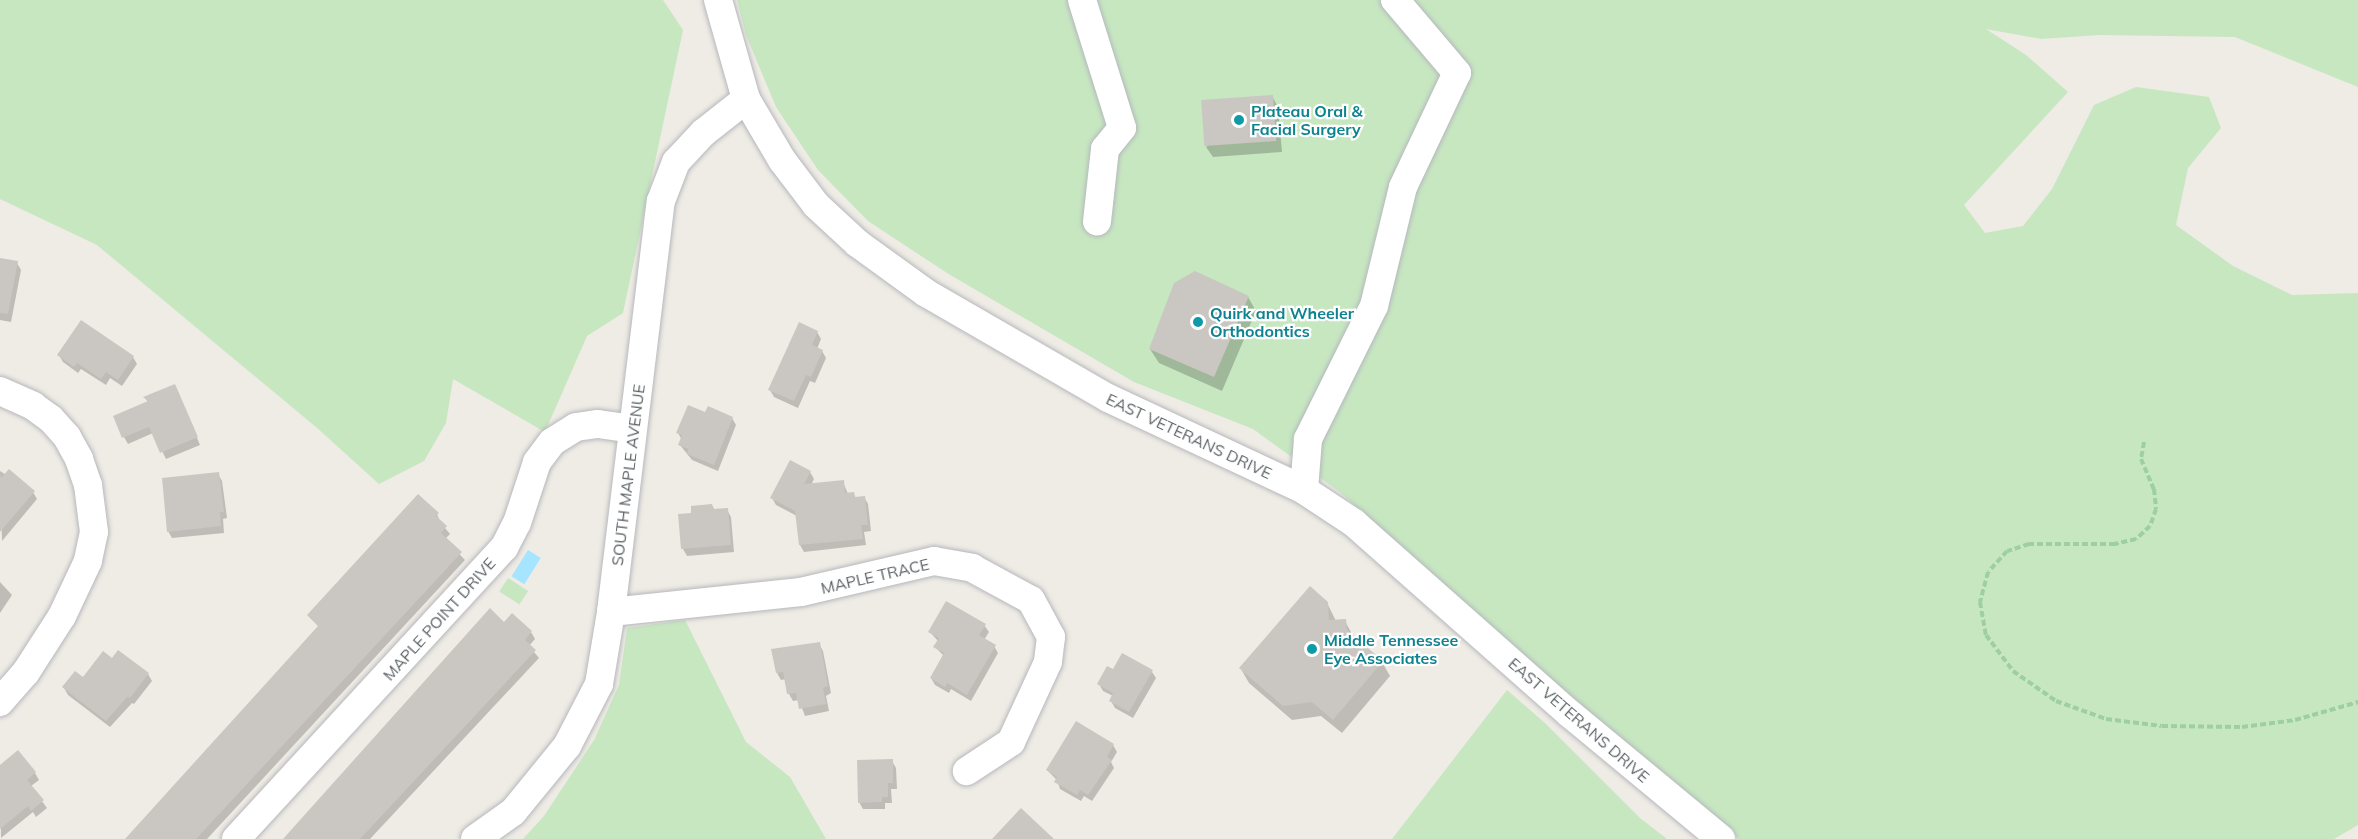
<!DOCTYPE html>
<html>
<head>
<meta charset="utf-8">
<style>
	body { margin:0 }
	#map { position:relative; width:2358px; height:839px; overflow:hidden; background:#efebe5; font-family:Mulish,sans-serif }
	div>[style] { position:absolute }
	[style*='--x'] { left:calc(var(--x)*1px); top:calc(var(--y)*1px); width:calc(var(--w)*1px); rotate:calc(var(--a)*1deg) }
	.green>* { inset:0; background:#c7e7c1; transform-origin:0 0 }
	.water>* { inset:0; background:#a5e5ff; transform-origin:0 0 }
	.shadow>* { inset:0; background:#0003 }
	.building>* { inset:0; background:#cac6c1; transform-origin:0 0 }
	.path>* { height:4px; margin-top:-2px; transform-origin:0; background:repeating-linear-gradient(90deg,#9ecfa4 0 6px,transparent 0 9px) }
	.roads { filter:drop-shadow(0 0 2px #b5b8bc) drop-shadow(0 0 2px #b5b8bc) }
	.minor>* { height:28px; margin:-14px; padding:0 14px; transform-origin:14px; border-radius:14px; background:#fff }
	.dots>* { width:16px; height:16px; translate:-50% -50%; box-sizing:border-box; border:3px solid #fff; border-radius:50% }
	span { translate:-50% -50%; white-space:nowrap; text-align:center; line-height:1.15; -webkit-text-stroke:4.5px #fff; paint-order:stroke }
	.culture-label { font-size:16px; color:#0d838f; font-weight:700 }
	.left { translate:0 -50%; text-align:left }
	.street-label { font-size:16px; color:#5c6265 }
</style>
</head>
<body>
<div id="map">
	<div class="green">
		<i style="clip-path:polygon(0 0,663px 0,683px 30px,623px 313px,587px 336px,545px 432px,453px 379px,446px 423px,424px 461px,379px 484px,316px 427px,97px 245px,0 199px)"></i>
		<i style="clip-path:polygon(737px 0,2358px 0,2358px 87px,2235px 37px,2099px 35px,2041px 39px,1986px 29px,2026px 55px,2068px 92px,1964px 205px,1985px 233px,2023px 226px,2052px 189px,2094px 105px,2136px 87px,2209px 97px,2221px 128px,2188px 168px,2176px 225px,2233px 266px,2292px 295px,2358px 293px,2358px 825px,2334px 839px,1739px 839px,1632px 752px,1341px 493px,1253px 429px,1134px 382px,947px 273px,868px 221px,818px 170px,776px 107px,746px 35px)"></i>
		<i style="left:508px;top:578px;width:24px;height:16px;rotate:33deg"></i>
		<i style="clip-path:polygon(685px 620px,746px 742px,790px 777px,826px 839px,523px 839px,544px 816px,594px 740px,619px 685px,627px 628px)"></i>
		<i style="clip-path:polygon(1507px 690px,1546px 724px,1640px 818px,1667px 839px,1392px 839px)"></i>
	</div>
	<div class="water">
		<i style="left:528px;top:550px;width:15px;height:31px;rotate:32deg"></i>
	</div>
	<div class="shadow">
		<i style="clip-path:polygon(1272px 96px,1278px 107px,1282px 152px,1213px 157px,1206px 147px)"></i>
		<i style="clip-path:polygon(0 259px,17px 263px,21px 270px,11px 322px,0 320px)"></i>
		<i style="clip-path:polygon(1248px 297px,1256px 311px,1222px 391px,1159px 363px,1150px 349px)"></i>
		<i style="clip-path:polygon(81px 322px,133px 357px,137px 364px,122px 386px,110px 378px,106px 385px,81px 369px,78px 373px,63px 362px,59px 355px)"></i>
		<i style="clip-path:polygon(817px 332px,821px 339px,817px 349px,822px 351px,826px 358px,815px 383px,810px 381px,798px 408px,774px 397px,770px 390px)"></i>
		<i style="clip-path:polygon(178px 392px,200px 445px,166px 459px,153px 433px,128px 444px,124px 437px,148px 402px,145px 398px)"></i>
		<i style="clip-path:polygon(706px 414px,732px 418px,736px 425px,718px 471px,692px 460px,680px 445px,682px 440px,678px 433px)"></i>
		<i style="clip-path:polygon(0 471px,33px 492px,37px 499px,2px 541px)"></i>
		<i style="clip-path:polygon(810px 472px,814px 479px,811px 485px,843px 482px,848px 494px,853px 493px,856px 498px,864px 497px,868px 504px,871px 531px,864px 532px,866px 545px,804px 552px,800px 545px,797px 516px,776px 505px,772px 498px)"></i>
		<i style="clip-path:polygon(218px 474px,222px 481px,227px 518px,223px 519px,224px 533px,172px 538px,168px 531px)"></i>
		<i style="clip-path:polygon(712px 505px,715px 511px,727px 510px,731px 517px,734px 552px,687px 556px,683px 549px,693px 514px)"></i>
		<i style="clip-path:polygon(437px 514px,440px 522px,450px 534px,445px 539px,465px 560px,207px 839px,128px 839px,319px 627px,309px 615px)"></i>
		<i style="clip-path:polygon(0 582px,12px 595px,0 613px)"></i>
		<i style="clip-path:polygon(1327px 603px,1336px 621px,1345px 621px,1354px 638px,1382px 662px,1390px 676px,1342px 733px,1321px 716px,1292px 720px,1249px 683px,1241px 669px)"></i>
		<i style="clip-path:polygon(490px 610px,505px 624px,531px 632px,535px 639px,529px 646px,539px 658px,370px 839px,285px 839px)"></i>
		<i style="clip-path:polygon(984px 625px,989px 632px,984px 640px,994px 646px,998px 653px,971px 701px,951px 689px,949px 693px,935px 685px,931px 678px,944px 656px,935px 647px,938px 641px,930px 632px)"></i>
		<i style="clip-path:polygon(819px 644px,823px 651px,831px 693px,826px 696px,829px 711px,805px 716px,799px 700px,793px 701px,789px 694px,786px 679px,781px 680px,777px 673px)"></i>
		<i style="clip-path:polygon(112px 660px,148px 674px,152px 681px,134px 704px,132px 703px,110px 727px,68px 695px,64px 688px)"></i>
		<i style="clip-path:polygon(1113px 671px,1152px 672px,1156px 678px,1133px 718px,1115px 708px,1111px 701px,1113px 696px,1103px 691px,1099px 684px)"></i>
		<i style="clip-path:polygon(1113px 745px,1117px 752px,1111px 762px,1114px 768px,1092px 801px,1084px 796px,1081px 801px,1060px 789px,1057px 780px,1047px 770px)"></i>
		<i style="clip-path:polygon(892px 761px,896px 768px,897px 789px,891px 789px,892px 803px,885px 803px,885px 809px,863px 809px,859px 802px)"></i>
		<i style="clip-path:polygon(0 767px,35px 773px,39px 780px,31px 786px,47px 808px,36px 817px,33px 812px,1px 838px)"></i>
	</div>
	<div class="building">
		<i style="left:1273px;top:95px;width:46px;height:72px;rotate:86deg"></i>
		<i style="clip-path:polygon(0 258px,18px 261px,8px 314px,0 313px)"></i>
		<i style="clip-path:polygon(1195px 271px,1249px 296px,1214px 377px,1149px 349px,1174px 283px)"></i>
		<i style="clip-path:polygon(81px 320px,134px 356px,118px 380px,106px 372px,101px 379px,77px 363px,74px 367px,57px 355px)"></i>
		<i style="clip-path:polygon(799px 322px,818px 331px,812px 345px,823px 350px,811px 377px,806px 375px,794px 401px,768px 390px)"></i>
		<i style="clip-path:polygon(175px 384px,198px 437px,160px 453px,149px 427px,122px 438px,113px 416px,148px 401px,143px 397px)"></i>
		<i style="clip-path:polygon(688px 405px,705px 412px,708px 406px,733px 417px,714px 465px,687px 454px,688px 449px,678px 445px,682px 435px,676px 433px)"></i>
		<i style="clip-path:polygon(790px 460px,811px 471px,804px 484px,844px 480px,845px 493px,854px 492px,855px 497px,865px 496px,868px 525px,861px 525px,863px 539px,799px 545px,795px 511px,770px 498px)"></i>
		<i style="clip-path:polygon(9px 469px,35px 491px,0 532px,0 479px)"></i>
		<i style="clip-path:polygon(219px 472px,224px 512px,220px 512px,221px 526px,167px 532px,162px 478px)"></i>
		<i style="clip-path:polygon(418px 494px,439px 513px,436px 516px,447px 526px,441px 533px,462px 552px,196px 839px,125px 839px,318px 626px,307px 615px)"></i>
		<i style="clip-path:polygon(712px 504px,713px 509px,728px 508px,731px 545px,681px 549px,678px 514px,691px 513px,691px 506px)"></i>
		<i style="clip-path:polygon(1310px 586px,1328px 602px,1329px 620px,1346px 619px,1347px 630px,1383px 661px,1333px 720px,1312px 702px,1283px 706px,1239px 668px)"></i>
		<i style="clip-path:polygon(946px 601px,986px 624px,979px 635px,996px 645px,967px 695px,947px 683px,945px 687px,930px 678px,944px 653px,933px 647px,939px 638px,928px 632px)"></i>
		<i style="clip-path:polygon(490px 608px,504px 622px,512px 613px,532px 631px,525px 640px,536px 650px,360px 839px,283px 839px)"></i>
		<i style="clip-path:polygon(820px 642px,828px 686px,823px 688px,826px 704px,799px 709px,796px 693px,787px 694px,783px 672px,776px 673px,771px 649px)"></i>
		<i style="clip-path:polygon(118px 650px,149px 673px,130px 698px,127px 697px,106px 721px,62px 687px,75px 671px,83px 677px,103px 651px,112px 658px)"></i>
		<i style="clip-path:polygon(1122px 653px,1153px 670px,1129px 712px,1109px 701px,1113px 693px,1097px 684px,1107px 666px,1113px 669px)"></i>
		<i style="clip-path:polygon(1076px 721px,1114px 744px,1107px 757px,1112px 760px,1088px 795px,1080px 790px,1077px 795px,1054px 782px,1057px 777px,1046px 770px)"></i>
		<i style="clip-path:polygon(18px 750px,36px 772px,27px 780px,44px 800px,31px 811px,28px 806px,0 829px,0 765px)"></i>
		<i style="clip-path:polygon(893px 759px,893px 783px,888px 783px,888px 797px,882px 797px,882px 802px,858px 803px,857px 760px)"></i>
		<i style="clip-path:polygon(1021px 808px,1054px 839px,992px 839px)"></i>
	</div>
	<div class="path">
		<i style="--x:2144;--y:442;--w:17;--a:100"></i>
		<i style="--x:2141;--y:459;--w:33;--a:67"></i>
		<i style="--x:2154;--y:489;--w:20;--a:84"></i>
		<i style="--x:2156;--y:509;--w:18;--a:109"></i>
		<i style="--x:2150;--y:526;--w:19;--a:137"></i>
		<i style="--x:2136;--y:539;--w:22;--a:167"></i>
		<i style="--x:2115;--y:544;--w:86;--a:180"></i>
		<i style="--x:2029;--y:544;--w:23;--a:162"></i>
		<i style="--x:2007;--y:551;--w:28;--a:132"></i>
		<i style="--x:1988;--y:572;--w:31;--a:105"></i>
		<i style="--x:1980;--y:602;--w:34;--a:80"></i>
		<i style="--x:1986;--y:635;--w:45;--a:53.1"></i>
		<i style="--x:2013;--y:671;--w:52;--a:34.9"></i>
		<i style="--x:2056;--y:701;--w:53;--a:19.8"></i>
		<i style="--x:2106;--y:719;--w:56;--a:7.1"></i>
		<i style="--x:2162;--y:726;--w:80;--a:0.7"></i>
		<i style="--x:2242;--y:727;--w:53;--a:-7.5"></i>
		<i style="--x:2295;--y:720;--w:66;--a:-15.9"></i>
	</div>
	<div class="roads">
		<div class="minor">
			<i style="--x:718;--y:0;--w:103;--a:74.2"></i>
			<i style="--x:746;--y:99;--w:71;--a:59.5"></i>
			<i style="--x:782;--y:160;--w:56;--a:52.9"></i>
			<i style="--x:816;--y:205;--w:56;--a:42.8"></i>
			<i style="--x:857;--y:243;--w:85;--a:35.9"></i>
			<i style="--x:926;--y:293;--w:210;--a:30"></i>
			<i style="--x:1108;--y:398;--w:217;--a:25.1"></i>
			<i style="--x:1304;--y:490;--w:60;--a:33.4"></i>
			<i style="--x:1354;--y:523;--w:288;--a:41.5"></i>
			<i style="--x:1570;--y:714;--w:196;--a:39.6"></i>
			<i style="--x:1082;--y:0;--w:134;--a:72.6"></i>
			<i style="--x:1122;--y:128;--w:27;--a:129"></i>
			<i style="--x:1105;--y:149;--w:73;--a:96.3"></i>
			<i style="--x:0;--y:391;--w:36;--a:24"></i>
			<i style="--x:33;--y:406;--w:22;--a:36"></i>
			<i style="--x:51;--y:419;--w:24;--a:48"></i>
			<i style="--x:67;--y:437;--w:25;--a:61"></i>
			<i style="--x:79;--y:459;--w:28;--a:71"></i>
			<i style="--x:88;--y:485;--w:47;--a:82.7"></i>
			<i style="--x:94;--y:532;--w:30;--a:102"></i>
			<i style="--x:88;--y:561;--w:61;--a:115.3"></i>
			<i style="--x:62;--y:616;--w:67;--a:122.7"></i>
			<i style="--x:26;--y:672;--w:40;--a:131"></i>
			<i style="--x:1304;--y:490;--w:51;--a:-85.5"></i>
			<i style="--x:1308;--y:439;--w:148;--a:-63.6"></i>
			<i style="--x:1374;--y:306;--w:122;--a:-76.3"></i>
			<i style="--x:1403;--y:187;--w:126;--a:-64.7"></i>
			<i style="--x:1457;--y:73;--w:96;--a:-130.3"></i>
			<i style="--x:611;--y:612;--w:191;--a:-6"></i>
			<i style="--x:801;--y:592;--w:137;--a:-13.1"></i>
			<i style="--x:934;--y:561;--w:39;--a:10"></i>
			<i style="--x:972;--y:568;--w:67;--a:28.5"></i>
			<i style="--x:1031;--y:600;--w:42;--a:61.6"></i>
			<i style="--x:1051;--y:637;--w:25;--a:97"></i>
			<i style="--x:1048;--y:662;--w:88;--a:114.8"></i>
			<i style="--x:1011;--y:742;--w:53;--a:146.6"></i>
			<i style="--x:236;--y:839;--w:396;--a:-47.4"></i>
			<i style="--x:504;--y:548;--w:28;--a:-63"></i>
			<i style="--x:517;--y:523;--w:64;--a:-71.8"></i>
			<i style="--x:537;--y:462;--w:25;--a:-53"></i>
			<i style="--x:552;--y:442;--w:28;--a:-32"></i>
			<i style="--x:576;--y:427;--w:22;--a:-8"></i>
			<i style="--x:598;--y:424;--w:35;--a:8"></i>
			<i style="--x:475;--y:839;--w:47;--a:-35.4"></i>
			<i style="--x:513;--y:812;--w:85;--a:-50.7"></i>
			<i style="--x:567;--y:746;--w:70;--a:-62.7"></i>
			<i style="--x:599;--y:684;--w:73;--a:-80.5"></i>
			<i style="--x:611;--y:612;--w:414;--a:-83.1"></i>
			<i style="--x:661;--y:201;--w:42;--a:-69"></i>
			<i style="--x:676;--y:162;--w:40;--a:-47"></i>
			<i style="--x:703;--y:133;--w:55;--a:-38.3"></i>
		</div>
	</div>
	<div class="dots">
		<i style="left:1239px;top:120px;background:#0f9aa8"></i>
		<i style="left:1198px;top:322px;background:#0f9aa8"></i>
		<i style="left:1312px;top:649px;background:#0f9aa8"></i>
	</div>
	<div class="culture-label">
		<span class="left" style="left:1251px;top:120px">Plateau Oral &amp;<br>Facial Surgery</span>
		<span class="left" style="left:1210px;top:322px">Quirk and Wheeler<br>Orthodontics</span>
		<span class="left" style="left:1324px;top:649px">Middle Tennessee<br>Eye Associates</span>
	</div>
	<div class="street-label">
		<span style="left:1189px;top:436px;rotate:25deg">EAST VETERANS DRIVE</span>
		<span style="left:628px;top:475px;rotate:-83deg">SOUTH MAPLE AVENUE</span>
		<span style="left:875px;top:576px;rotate:-13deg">MAPLE TRACE</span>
		<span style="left:439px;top:619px;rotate:-48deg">MAPLE POINT DRIVE</span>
		<span style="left:1579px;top:720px;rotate:41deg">EAST VETERANS DRIVE</span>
	</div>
</div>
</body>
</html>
